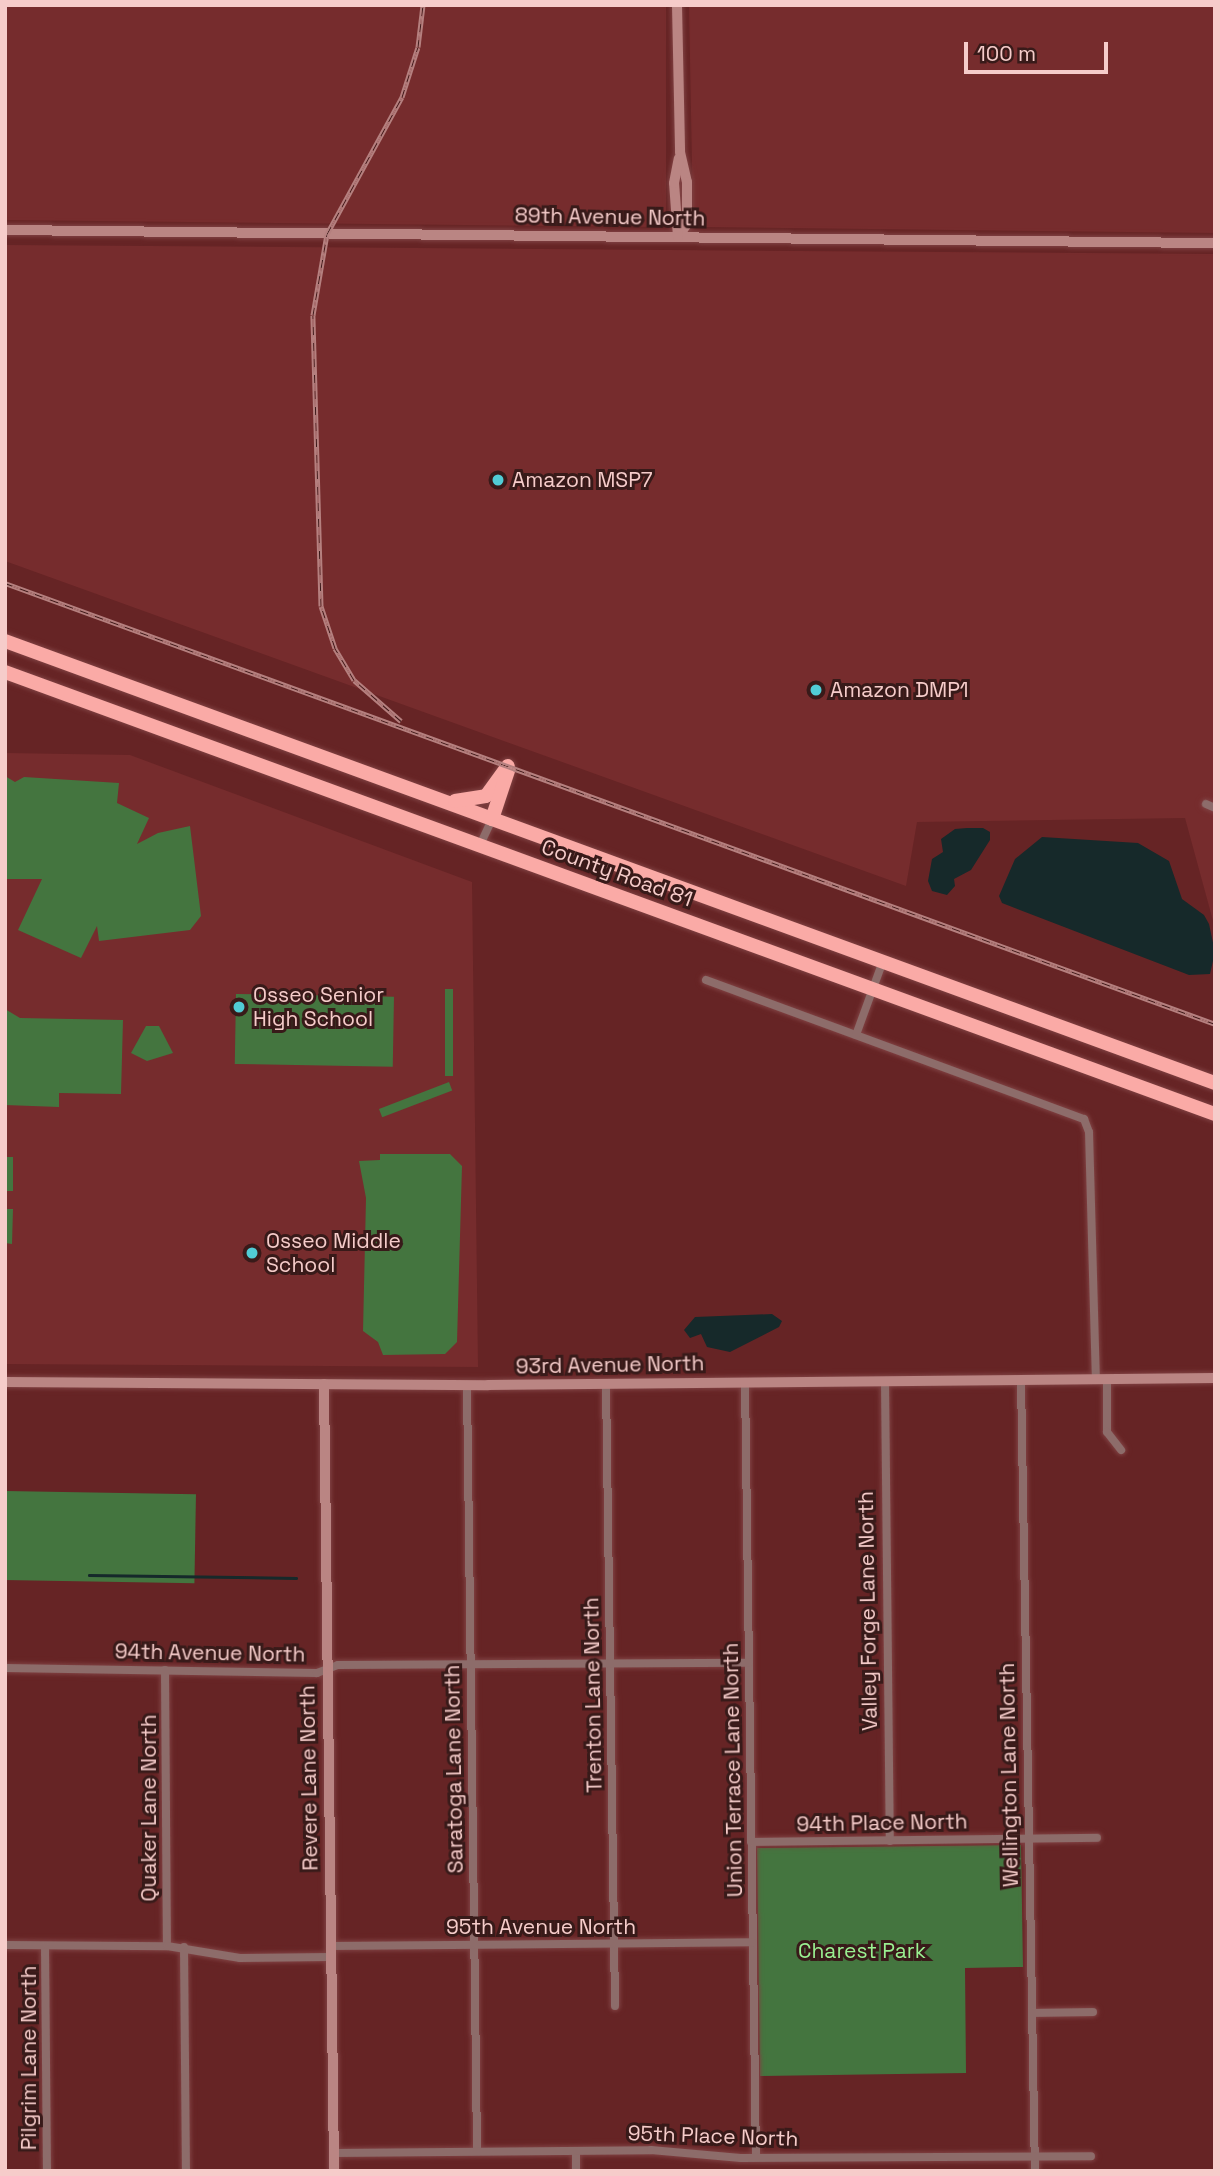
<!DOCTYPE html>
<html>
<head>
<meta charset="utf-8">
<style>
	body { margin:0 }
	#map { position:relative; width:1220px; height:2176px; overflow:hidden; background:#662425; font-family:"Space Grotesk",sans-serif }
	div>[style] { position:absolute }
	[style*='--x'] { left:calc(var(--x)*1px); top:calc(var(--y)*1px); width:calc(var(--w)*1px); rotate:calc(var(--a)*1deg) }
	.built>* { inset:0; background:#762c2d }
	.green>* { inset:0; background:#44753f; transform-origin:0 0 }
	.water>* { inset:0; background:#16292a }
	.stream>* { height:2.5px; margin:-1.25px; padding:0 1.25px; transform-origin:1.25px; border-radius:1.25px; background:#16292a }
	.roads { filter:drop-shadow(0 0 2px #804243) drop-shadow(0 0 2px #804243) }
	.street>* { height:8px; margin:-4px; padding:0 4px; transform-origin:4px; border-radius:4px; background:#8d6c6a }
	.secondary>* { height:10px; margin:-5px; padding:0 5px; transform-origin:5px; border-radius:5px; background:#ba8583 }
	.highway>* { height:14px; margin:-7px; padding:0 7px; transform-origin:7px; border-radius:7px; background:#faaaa6 }
	.rail>* { height:5px; margin-top:-2.5px; transform-origin:0; background:repeating-linear-gradient(90deg,#381a19 0 8px,#b5807f 0 16px); box-sizing:border-box; border-block:2px solid #b5807f }
	.dots>* { width:19px; height:19px; translate:-50% -50%; box-sizing:border-box; border:4px solid #381a19; border-radius:50% }
	span { translate:-50% -50%; white-space:nowrap; text-align:center; line-height:1.15; -webkit-text-stroke:6px #381a19; paint-order:stroke }
	.street-label { font-size:21px; color:#f6ccca }
	.poi-label { font-size:21px; color:#f6ccca }
	.left { translate:0 -50%; text-align:left }
	.park-label { font-size:21px; color:#9af091 }
	.frame { position:absolute; inset:0; border:7px solid #f6ccca; pointer-events:none }
	.scale { position:absolute; left:964px; top:42px; width:144px; height:32px; box-sizing:border-box; border:4px solid #f6ccca; border-top:0; padding-left:9px; font-size:21px; line-height:24px; white-space:nowrap; color:#f6ccca; -webkit-text-stroke:5px #381a19; paint-order:stroke }
</style>
</head>
<body>
<div id="map">
	<div class="built">
		<i style="clip-path:polygon(5px 5px,666px 5px,666px 215px,655px 227px,5px 220px)"></i>
		<i style="clip-path:polygon(689px 5px,1215px 5px,1215px 233px,702px 227px,693px 216px)"></i>
		<i style="clip-path:polygon(5px 245px,1215px 254px,1215px 928px,1185px 818px,917px 822px,906px 886px,5px 561px)"></i>
		<i style="clip-path:polygon(5px 753px,130px 755px,472px 882px,478px 1367px,5px 1364px)"></i>
	</div>
	<div class="green">
		<i style="clip-path:polygon(5px 776px,15px 782px,24px 777px,119px 783px,117px 803px,149px 818px,137px 844px,158px 833px,190px 826px,201px 916px,190px 930px,99px 941px,97px 926px,81px 958px,18px 930px,42px 879px,5px 879px)"></i>
		<i style="left:445px;top:989px;width:8px;height:87px"></i>
		<i style="left:236px;top:994px;width:158px;height:70px;rotate:1deg"></i>
		<i style="clip-path:polygon(5px 1009px,20px 1018px,123px 1020px,121px 1094px,59px 1093px,59px 1107px,5px 1105px)"></i>
		<i style="clip-path:polygon(146px 1026px,159px 1026px,173px 1053px,147px 1061px,131px 1053px)"></i>
		<i style="left:449px;top:1082px;width:9px;height:75px;rotate:69deg"></i>
		<i style="clip-path:polygon(380px 1154px,450px 1154px,462px 1166px,457px 1342px,445px 1354px,383px 1355px,378px 1342px,363px 1331px,366px 1198px,359px 1161px,380px 1160px)"></i>
		<i style="left:5px;top:1157px;width:8px;height:34px"></i>
		<i style="clip-path:polygon(5px 1209px,13px 1209px,12px 1244px,5px 1243px)"></i>
		<i style="left:5px;top:1491px;width:191px;height:89px;rotate:1deg"></i>
		<i style="clip-path:polygon(1021px 1845px,1023px 1967px,965px 1968px,966px 2073px,760px 2076px,757px 1848px)"></i>
	</div>
	<div class="water">
		<i style="clip-path:polygon(967px 828px,983px 828px,990px 832px,990px 840px,971px 870px,954px 879px,955px 886px,947px 895px,932px 891px,928px 881px,932px 859px,943px 852px,941px 839px,955px 829px)"></i>
		<i style="clip-path:polygon(1042px 837px,1138px 843px,1169px 861px,1182px 899px,1204px 915px,1209px 924px,1215px 952px,1210px 974px,1189px 975px,1002px 903px,999px 896px,1015px 859px)"></i>
		<i style="clip-path:polygon(772px 1314px,782px 1321px,779px 1327px,730px 1352px,707px 1347px,701px 1334px,690px 1338px,684px 1330px,695px 1317px)"></i>
	</div>
	<div class="stream">
		<i style="--x:89;--y:1575;--w:207;--a:0.8"></i>
	</div>
	<div class="roads">
		<div class="street">
			<i style="--x:1206;--y:804;--w:10;--a:24"></i>
			<i style="--x:480;--y:845;--w:29;--a:-65"></i>
			<i style="--x:706;--y:980;--w:403;--a:20.2"></i>
			<i style="--x:1084;--y:1119;--w:14;--a:69"></i>
			<i style="--x:1089;--y:1132;--w:247;--a:88.4"></i>
			<i style="--x:856;--y:1035;--w:79;--a:-70"></i>
			<i style="--x:1107;--y:1379;--w:53;--a:90"></i>
			<i style="--x:1107;--y:1432;--w:23;--a:52"></i>
			<i style="--x:1021;--y:1380;--w:791;--a:88.99"></i>
			<i style="--x:885;--y:1381;--w:460;--a:89.4"></i>
			<i style="--x:745;--y:1382;--w:775;--a:89.19"></i>
			<i style="--x:606;--y:1384;--w:622;--a:89.17"></i>
			<i style="--x:467;--y:1385;--w:766;--a:89.25"></i>
			<i style="--x:5;--y:1668;--w:312;--a:0.9"></i>
			<i style="--x:317;--y:1673;--w:22;--a:-21"></i>
			<i style="--x:338;--y:1665;--w:411;--a:-0.3"></i>
			<i style="--x:165;--y:1670;--w:276;--a:89.6"></i>
			<i style="--x:751;--y:1842;--w:346;--a:-0.7"></i>
			<i style="--x:5;--y:1945;--w:162;--a:0.4"></i>
			<i style="--x:167;--y:1946;--w:74;--a:9.3"></i>
			<i style="--x:240;--y:1958;--w:90;--a:-0.6"></i>
			<i style="--x:45;--y:1946;--w:225;--a:89.5"></i>
			<i style="--x:330;--y:1946;--w:422;--a:-0.5"></i>
			<i style="--x:184;--y:1947;--w:224;--a:89.5"></i>
			<i style="--x:1032;--y:2013;--w:61;--a:-0.9"></i>
			<i style="--x:576;--y:2151;--w:20;--a:90"></i>
			<i style="--x:334;--y:2153;--w:317;--a:-0.5"></i>
			<i style="--x:651;--y:2150;--w:90;--a:5.1"></i>
			<i style="--x:741;--y:2158;--w:350;--a:-0.3"></i>
		</div>
		<div class="secondary">
			<i style="--x:677;--y:5;--w:147;--a:88.8"></i>
			<i style="--x:680;--y:152;--w:31;--a:77"></i>
			<i style="--x:687;--y:182;--w:42;--a:90"></i>
			<i style="--x:687;--y:224;--w:16;--a:125"></i>
			<i style="--x:5;--y:230;--w:1210;--a:0.62"></i>
			<i style="--x:678;--y:237;--w:54;--a:-94.2"></i>
			<i style="--x:674;--y:183;--w:25;--a:-79"></i>
			<i style="--x:5;--y:1382;--w:483;--a:0.4"></i>
			<i style="--x:488;--y:1385;--w:727;--a:-0.55"></i>
			<i style="--x:324;--y:1384;--w:787;--a:89.27"></i>
		</div>
		<div class="highway">
			<i style="--x:5;--y:641;--w:1288;--a:20.07"></i>
			<i style="--x:5;--y:672;--w:1288;--a:20.07"></i>
			<i style="--x:455;--y:801;--w:31;--a:-9"></i>
			<i style="--x:486;--y:796;--w:37;--a:-54"></i>
			<i style="--x:492;--y:819;--w:51;--a:-71.6"></i>
		</div>
	</div>
	<div class="rail">
		<i style="--x:5;--y:583;--w:1288;--a:20.02"></i>
		<i style="--x:401;--y:721;--w:62;--a:-138.9"></i>
		<i style="--x:354;--y:680;--w:37;--a:-121"></i>
		<i style="--x:335;--y:648;--w:44;--a:-108.4"></i>
		<i style="--x:321;--y:606;--w:291;--a:-91.6"></i>
		<i style="--x:313;--y:315;--w:82;--a:-80.2"></i>
		<i style="--x:327;--y:234;--w:156;--a:-61.3"></i>
		<i style="--x:402;--y:97;--w:52;--a:-72.3"></i>
		<i style="--x:418;--y:47;--w:42;--a:-83.2"></i>
	</div>
	<div class="dots">
		<i style="left:498px;top:480px;background:#51ccd5"></i>
		<i style="left:816px;top:690px;background:#51ccd5"></i>
		<i style="left:239px;top:1007px;background:#51ccd5"></i>
		<i style="left:252px;top:1253px;background:#51ccd5"></i>
	</div>
	<div class="street-label">
		<span style="left:610px;top:217px;rotate:1deg">89th Avenue North</span>
		<span style="left:617px;top:873px;rotate:20deg">County Road 81</span>
		<span style="left:610px;top:1365px;rotate:-1deg">93rd Avenue North</span>
		<span style="left:868px;top:1611px;rotate:-91deg">Valley Forge Lane North</span>
		<span style="left:210px;top:1653px;rotate:1deg">94th Avenue North</span>
		<span style="left:593px;top:1695px;rotate:-91deg">Trenton Lane North</span>
		<span style="left:454px;top:1769px;rotate:-91deg">Saratoga Lane North</span>
		<span style="left:733px;top:1770px;rotate:-91deg">Union Terrace Lane North</span>
		<span style="left:1009px;top:1775px;rotate:-91deg">Wellington Lane North</span>
		<span style="left:309px;top:1778px;rotate:-91deg">Revere Lane North</span>
		<span style="left:149px;top:1808px;rotate:-90deg">Quaker Lane North</span>
		<span style="left:882px;top:1823px;rotate:-1deg">94th Place North</span>
		<span style="left:541px;top:1927px">95th Avenue North</span>
		<span style="left:29px;top:2058px;rotate:-90deg">Pilgrim Lane North</span>
		<span style="left:713px;top:2136px;rotate:2deg">95th Place North</span>
	</div>
	<div class="poi-label">
		<span class="left" style="left:512px;top:480px">Amazon MSP7</span>
		<span class="left" style="left:830px;top:690px">Amazon DMP1</span>
		<span class="left" style="left:253px;top:1007px">Osseo Senior<br>High School</span>
		<span class="left" style="left:266px;top:1253px">Osseo Middle<br>School</span>
	</div>
	<div class="park-label">
		<span style="left:862px;top:1951px">Charest Park</span>
	</div>
	<div class="frame"></div>
	<div class="scale">100 m</div>
</div>
</body>
</html>
